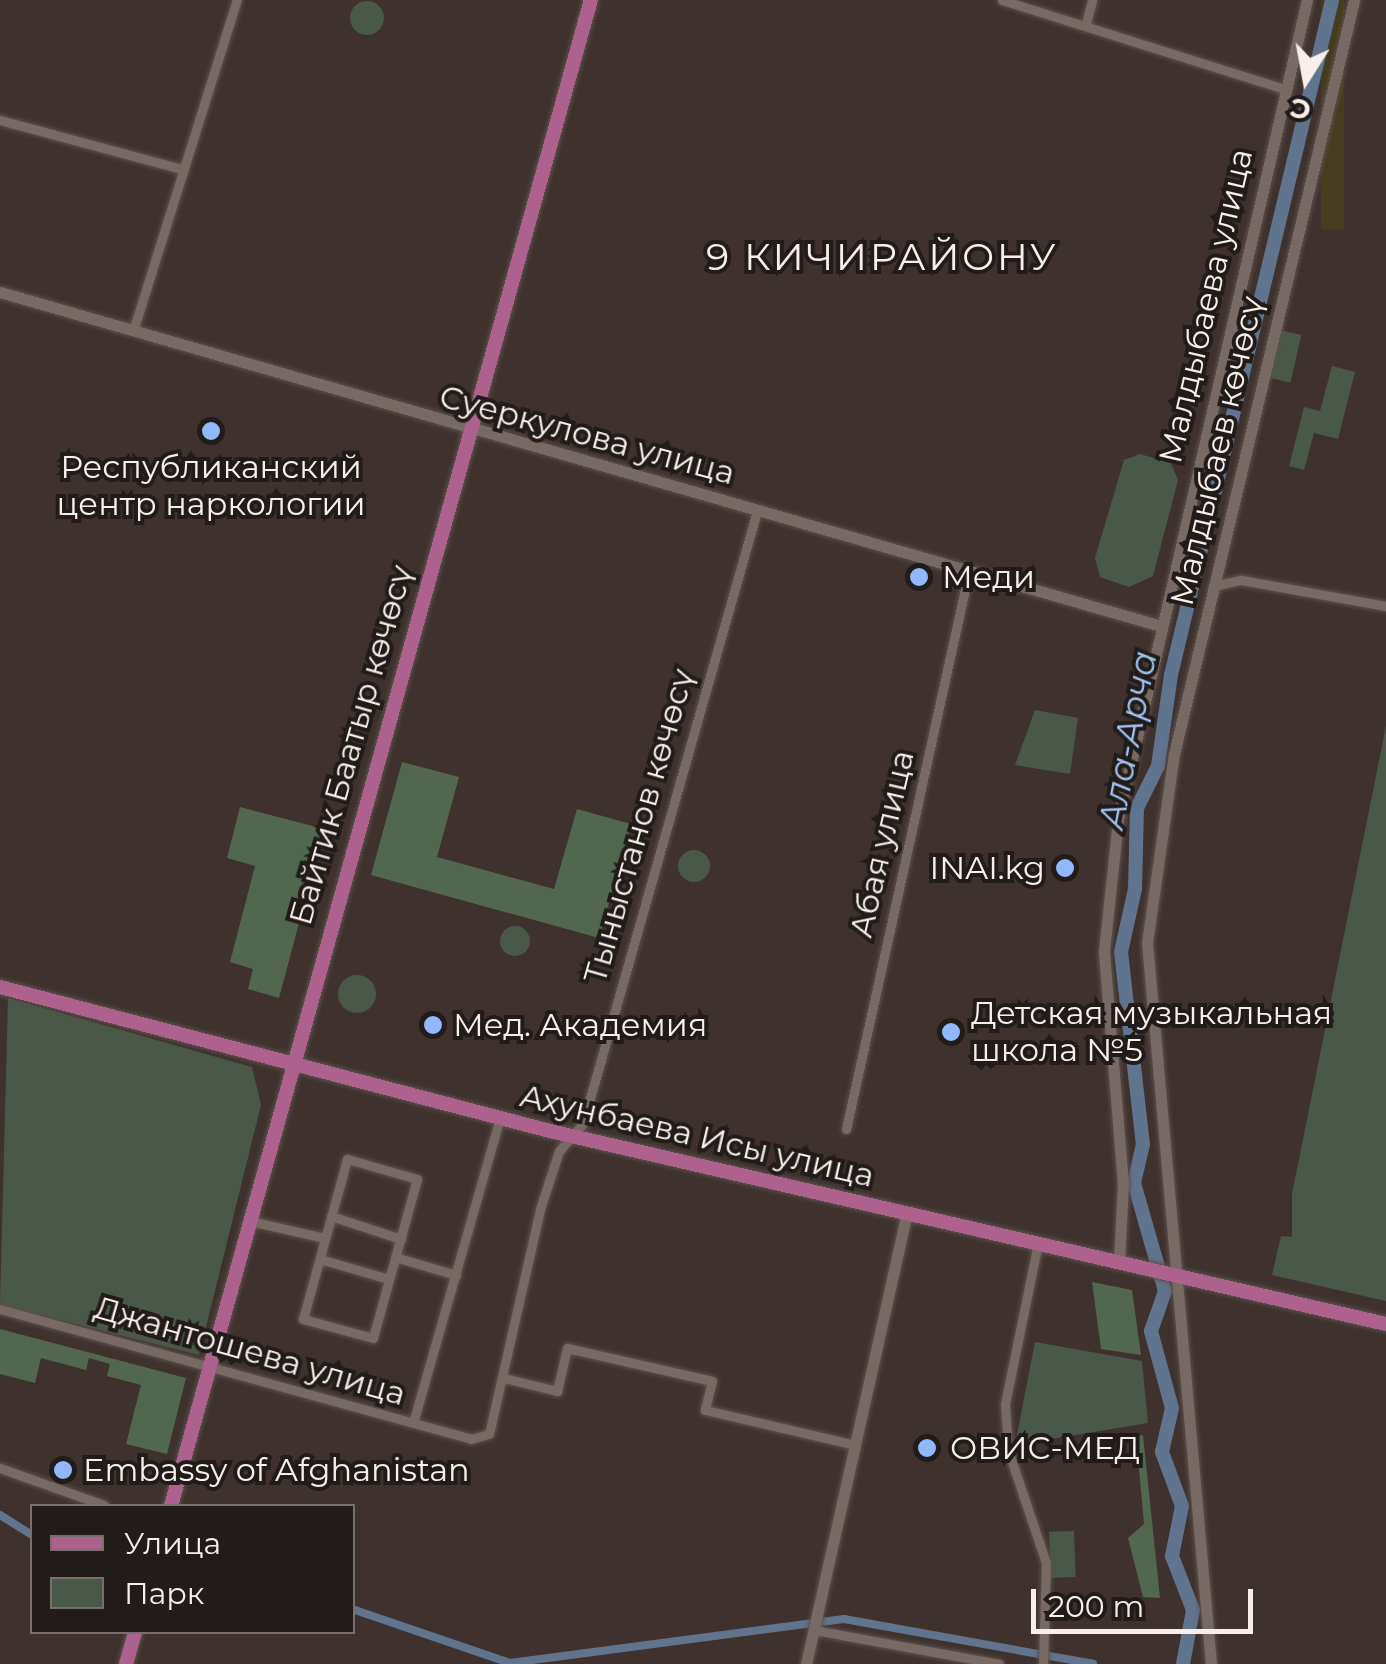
<!DOCTYPE html>
<html>
<head>
<meta charset="utf-8">
<style>
	body { margin:0 }
	#map { position:relative; width:1386px; height:1664px; overflow:hidden; background:#3f322e; font-family:Montserrat,sans-serif }
	div>[style] { position:absolute }
	[style*='--x'] { left:calc(var(--x)*1px); top:calc(var(--y)*1px); width:calc(var(--w)*1px); rotate:calc(var(--a)*1deg) }
	.green>* { inset:0; background:#4a5849; transform-origin:0 0 }
	.round { border-radius:50% }
	.forest>* { inset:0; background:#51674f }
	.sand>* { inset:0; background:#453d1d; transform-origin:0 0 }
	.canal>* { height:8px; margin:-4px; padding:0 4px; transform-origin:4px; border-radius:4px; background:#61748d }
	.river>* { height:14px; margin:-7px; padding:0 7px; transform-origin:7px; border-radius:7px; background:#61748d }
	.roads { filter:drop-shadow(0 0 2px #5c514e) drop-shadow(0 0 2px #5c514e) }
	.minor>* { height:9px; margin:-4.5px; padding:0 4.5px; transform-origin:4.5px; border-radius:4.5px; background:#776963 }
	.tertiary>* { height:11px; margin:-5.5px; padding:0 5.5px; transform-origin:5.5px; border-radius:5.5px; background:#776963 }
	.primary>* { height:14px; margin:-7px; padding:0 7px; transform-origin:7px; border-radius:7px; background:#ad618d }
	.dots>* { width:28px; height:28px; translate:-50% -50%; box-sizing:border-box; border:5px solid #211c19; border-radius:50% }
	span { translate:-50% -50%; white-space:nowrap; text-align:center; line-height:1.15; -webkit-text-stroke:8px #211c19; paint-order:stroke }
	.street-label { font-size:32px; color:#f8efec }
	.poi-label { font-size:32px; color:#f8efec }
	.left { translate:0 -50%; text-align:left }
	.right { translate:-100% -50%; text-align:right }
	.water-label { font-size:35px; color:#a0c3f0; font-style:italic }
	.quarter-label { font-size:38px; color:#f8efec; letter-spacing:2.5px }
	.legend { position:absolute; left:30px; top:1504px; width:325px; height:130px; box-sizing:border-box; background:#211c19; border:2px solid #77706d; margin:0; padding:12px 18px; list-style:none; font-size:30px; color:#f8efec }
	.legend li { display:flex; align-items:center; gap:20px; height:50px }
	.legend b { width:50px; border:2px solid #77706d }
	.north { position:absolute; left:1256px; top:30px; width:100px; height:100px; -webkit-text-stroke:8px #211c19; paint-order:stroke; rotate:191deg; font-size:28px; font-weight:700; line-height:40px; text-align:center; color:#f8efec }
	.north::after { content:''; display:block; margin:auto; width:35px; height:45px; background:#f8efec; clip-path:polygon(50% 0,100% 100%,50% 72%,0 100%) }
	.scale { position:absolute; left:1031px; top:1589px; width:222px; height:45px; box-sizing:border-box; border:5px solid #f8efec; border-top:0; padding-left:12px; font-size:30px; line-height:35px; white-space:nowrap; color:#f8efec; -webkit-text-stroke:8px #211c19; paint-order:stroke }
</style>
</head>
<body>
<div id="map">
	<div class="green">
		<i class="round" style="left:350px;top:1px;width:34px;height:34px"></i>
		<i style="left:1280px;top:330px;width:22px;height:49px;rotate:13deg"></i>
		<i style="clip-path:polygon(1332px 366px,1355px 372px,1338px 439px,1314px 433px,1304px 470px,1289px 466px,1304px 407px,1320px 411px)"></i>
		<i style="clip-path:polygon(1140px 454px,1171px 463px,1178px 480px,1153px 576px,1129px 587px,1100px 577px,1095px 558px,1124px 460px)"></i>
		<i style="clip-path:polygon(1035px 710px,1078px 718px,1070px 774px,1015px 765px)"></i>
		<i style="clip-path:polygon(1386px 726px,1386px 1301px,1272px 1275px,1281px 1236px,1292px 1237px,1292px 1194px)"></i>
		<i class="round" style="left:678px;top:850px;width:32px;height:32px"></i>
		<i class="round" style="left:500px;top:926px;width:30px;height:30px"></i>
		<i class="round" style="left:338px;top:975px;width:38px;height:38px"></i>
		<i style="clip-path:polygon(8px 998px,252px 1067px,261px 1105px,199px 1355px,0 1305px)"></i>
		<i style="clip-path:polygon(1035px 1342px,1142px 1361px,1148px 1423px,1015px 1445px)"></i>
		<i style="left:1074px;top:1531px;width:46px;height:25px;rotate:88deg"></i>
	</div>
	<div class="forest">
		<i style="clip-path:polygon(402px 762px,459px 777px,437px 857px,554px 889px,577px 809px,631px 824px,599px 938px,371px 875px)"></i>
		<i style="clip-path:polygon(240px 807px,324px 829px,279px 998px,248px 989px,253px 969px,230px 962px,255px 866px,227px 858px)"></i>
		<i style="clip-path:polygon(1092px 1282px,1132px 1290px,1141px 1355px,1101px 1349px)"></i>
		<i style="clip-path:polygon(0 1329px,186px 1378px,167px 1454px,126px 1444px,141px 1385px,107px 1376px,110px 1364px,89px 1358px,86px 1370px,41px 1358px,35px 1383px,0 1374px)"></i>
		<i style="clip-path:polygon(1143px 1435px,1160px 1598px,1143px 1597px,1128px 1538px,1144px 1524px,1136px 1436px)"></i>
	</div>
	<div class="sand">
		<i style="left:1321px;top:0;width:23px;height:229px"></i>
	</div>
	<div class="canal">
		<i style="--x:0;--y:1515;--w:38;--a:32"></i>
		<i style="--x:352;--y:1609;--w:167;--a:18.9"></i>
		<i style="--x:510;--y:1663;--w:337;--a:-7.5"></i>
		<i style="--x:844;--y:1619;--w:253;--a:10.2"></i>
	</div>
	<div class="river">
		<i style="--x:1183;--y:1664;--w:55;--a:-79.5"></i>
		<i style="--x:1193;--y:1610;--w:58;--a:-111.3"></i>
		<i style="--x:1172;--y:1556;--w:51;--a:-78.7"></i>
		<i style="--x:1182;--y:1506;--w:58;--a:-110.3"></i>
		<i style="--x:1162;--y:1452;--w:45;--a:-77.2"></i>
		<i style="--x:1172;--y:1408;--w:80;--a:-105.3"></i>
		<i style="--x:1151;--y:1331;--w:42;--a:-70.7"></i>
		<i style="--x:1165;--y:1291;--w:112;--a:-106"></i>
		<i style="--x:1134;--y:1183;--w:39;--a:-77"></i>
		<i style="--x:1143;--y:1145;--w:194;--a:-96.5"></i>
		<i style="--x:1121;--y:952;--w:65;--a:-77.5"></i>
		<i style="--x:1135;--y:889;--w:81;--a:-88.6"></i>
		<i style="--x:1137;--y:808;--w:47;--a:-63.4"></i>
		<i style="--x:1158;--y:766;--w:92;--a:-81.9"></i>
		<i style="--x:1171;--y:675;--w:694;--a:-76.58"></i>
	</div>
	<div class="roads">
		<div class="minor">
			<i style="--x:1002;--y:0;--w:297;--a:17.5"></i>
			<i style="--x:1086;--y:23;--w:24;--a:-75"></i>
			<i style="--x:0;--y:120;--w:188;--a:15.1"></i>
			<i style="--x:133;--y:331;--w:347;--a:-72.6"></i>
			<i style="--x:1214;--y:586;--w:28;--a:-13"></i>
			<i style="--x:1241;--y:580;--w:147;--a:10.2"></i>
			<i style="--x:846;--y:1129;--w:571;--a:-77.57"></i>
			<i style="--x:347;--y:1159;--w:73;--a:15.9"></i>
			<i style="--x:417;--y:1179;--w:165;--a:105.5"></i>
			<i style="--x:373;--y:1338;--w:73;--a:-164.8"></i>
			<i style="--x:303;--y:1319;--w:166;--a:-74.6"></i>
			<i style="--x:331;--y:1216;--w:74;--a:18.2"></i>
			<i style="--x:250;--y:1221;--w:77;--a:12.8"></i>
			<i style="--x:1038;--y:1243;--w:164;--a:101.6"></i>
			<i style="--x:1005;--y:1404;--w:46;--a:86.3"></i>
			<i style="--x:1008;--y:1450;--w:119;--a:71.4"></i>
			<i style="--x:1046;--y:1563;--w:101;--a:91.7"></i>
			<i style="--x:395;--y:1257;--w:64;--a:16.4"></i>
			<i style="--x:320;--y:1259;--w:72;--a:16.2"></i>
			<i style="--x:0;--y:1309;--w:489;--a:15.4"></i>
			<i style="--x:471;--y:1439;--w:19;--a:-16"></i>
			<i style="--x:489;--y:1434;--w:231;--a:-77.2"></i>
			<i style="--x:540;--y:1209;--w:61;--a:-71.9"></i>
			<i style="--x:559;--y:1151;--w:37;--a:-49"></i>
			<i style="--x:583;--y:1123;--w:636;--a:-74.13"></i>
			<i style="--x:504;--y:1378;--w:55;--a:13.8"></i>
			<i style="--x:557;--y:1391;--w:44;--a:-76.9"></i>
			<i style="--x:567;--y:1348;--w:149;--a:12.8"></i>
			<i style="--x:712;--y:1381;--w:30;--a:104"></i>
			<i style="--x:705;--y:1410;--w:155;--a:13.1"></i>
			<i style="--x:413;--y:1423;--w:317;--a:-74.1"></i>
			<i style="--x:0;--y:1468;--w:110;--a:19.6"></i>
			<i style="--x:814;--y:1630;--w:188;--a:10.4"></i>
		</div>
		<div class="tertiary">
			<i style="--x:0;--y:292;--w:1208;--a:16.05"></i>
			<i style="--x:1119;--y:1262;--w:78;--a:-87.1"></i>
			<i style="--x:1123;--y:1184;--w:234;--a:-94.7"></i>
			<i style="--x:1104;--y:951;--w:133;--a:-83.9"></i>
			<i style="--x:1118;--y:819;--w:841;--a:-77.01"></i>
			<i style="--x:806;--y:1664;--w:462;--a:-77.4"></i>
			<i style="--x:1211;--y:1664;--w:724;--a:-95.07"></i>
			<i style="--x:1147;--y:943;--w:191;--a:-81.9"></i>
			<i style="--x:1174;--y:754;--w:775;--a:-76.57"></i>
		</div>
		<div class="primary">
			<i style="--x:0;--y:987;--w:569;--a:14.67"></i>
			<i style="--x:550;--y:1131;--w:858;--a:13"></i>
			<i style="--x:171;--y:1506;--w:1563;--a:-74.42"></i>
			<i style="--x:126;--y:1664;--w:33;--a:-74"></i>
		</div>
	</div>
	<div class="dots">
		<i style="left:211px;top:431px;background:#90b8fd"></i>
		<i style="left:919px;top:577px;background:#90b8fd"></i>
		<i style="left:1065px;top:868px;background:#90b8fd"></i>
		<i style="left:433px;top:1025px;background:#90b8fd"></i>
		<i style="left:951px;top:1032px;background:#90b8fd"></i>
		<i style="left:927px;top:1448px;background:#90b8fd"></i>
		<i style="left:63px;top:1470px;background:#90b8fd"></i>
	</div>
	<div class="street-label">
		<span style="left:1206px;top:306px;rotate:-77deg">Малдыбаева улица</span>
		<span style="left:587px;top:435px;rotate:15deg">Суеркулова улица</span>
		<span style="left:1217px;top:451px;rotate:-77deg">Малдыбаев көчөсү</span>
		<span style="left:351px;top:745px;rotate:-74deg">Байтик Баатыр көчөсү</span>
		<span style="left:639px;top:826px;rotate:-74deg">Тыныстанов көчөсү</span>
		<span style="left:882px;top:844px;rotate:-77deg">Абая улица</span>
		<span style="left:697px;top:1136px;rotate:13deg">Ахунбаева Исы улица</span>
		<span style="left:250px;top:1351px;rotate:16deg">Джантошева улица</span>
	</div>
	<div class="poi-label">
		<span style="left:211px;top:486px">Республиканский<br>центр наркологии</span>
		<span class="left" style="left:942px;top:577px">Меди</span>
		<span class="right" style="left:1045px;top:868px">INAI.kg</span>
		<span class="left" style="left:971px;top:1032px">Детская музыкальная<br>школа №5</span>
		<span class="left" style="left:453px;top:1025px">Мед. Академия</span>
		<span class="left" style="left:950px;top:1448px">ОВИС-МЕД</span>
		<span class="left" style="left:83px;top:1470px">Embassy of Afghanistan</span>
	</div>
	<div class="water-label">
		<span style="left:1128px;top:740px;rotate:-79deg">Ала-Арча</span>
	</div>
	<div class="quarter-label">
		<span style="left:882px;top:257px">9 КИЧИРАЙОНУ</span>
	</div>
	<ul class="legend">
	<li><b style="height:12px;background:#ad618d"></b>Улица</li>
	<li><b style="height:28px;background:#4a5849"></b>Парк</li>
	</ul>
	<div class="north">С</div>
	<div class="scale">200 m</div>
</div>
</body>
</html>
